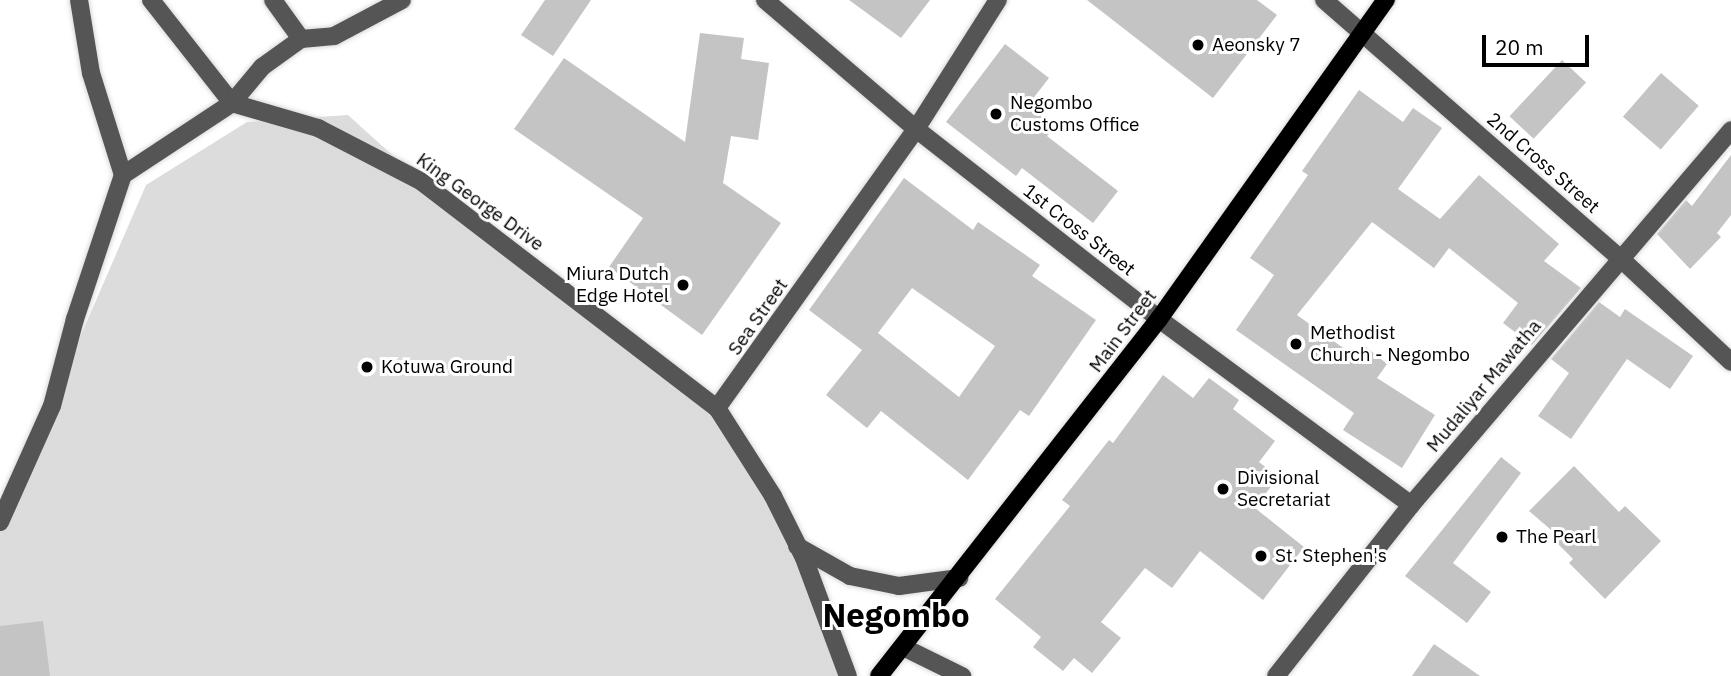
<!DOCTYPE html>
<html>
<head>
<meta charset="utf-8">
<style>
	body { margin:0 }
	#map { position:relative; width:1731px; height:676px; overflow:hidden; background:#fff; font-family:"IBM Plex Sans",sans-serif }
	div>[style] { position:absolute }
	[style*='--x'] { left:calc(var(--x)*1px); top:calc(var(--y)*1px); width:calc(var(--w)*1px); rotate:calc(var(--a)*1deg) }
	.green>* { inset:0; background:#dcdcdc }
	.building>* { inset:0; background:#c4c4c4; transform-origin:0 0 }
	.roads { filter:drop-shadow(0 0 2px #dbdbdb) drop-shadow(0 0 2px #dbdbdb) }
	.minor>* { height:18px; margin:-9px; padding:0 9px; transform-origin:9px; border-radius:9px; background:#555 }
	.major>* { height:18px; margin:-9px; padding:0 9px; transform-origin:9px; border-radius:9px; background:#000 }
	.dots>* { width:19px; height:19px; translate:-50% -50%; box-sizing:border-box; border:4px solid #fff; border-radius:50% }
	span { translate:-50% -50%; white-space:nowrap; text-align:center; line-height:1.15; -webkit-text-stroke:6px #fff; paint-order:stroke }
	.poi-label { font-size:19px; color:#000 }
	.left { translate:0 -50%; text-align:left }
	.right { translate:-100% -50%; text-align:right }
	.street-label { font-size:19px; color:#000 }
	.town-label { font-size:33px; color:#000; font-weight:700 }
	.scale { position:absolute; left:1482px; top:35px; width:107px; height:32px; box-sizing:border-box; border:4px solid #000; border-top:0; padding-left:9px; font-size:21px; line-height:24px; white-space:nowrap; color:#000; -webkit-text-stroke:5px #fff; paint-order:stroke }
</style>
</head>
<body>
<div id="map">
	<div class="green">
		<i style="clip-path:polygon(348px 115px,422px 182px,717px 408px,773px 495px,848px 676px,0 676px,0 522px,146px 185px,247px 122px)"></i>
	</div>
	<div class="building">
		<i style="clip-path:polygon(545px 0,591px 0,553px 56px,521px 35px)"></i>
		<i style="clip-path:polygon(849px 0,930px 0,901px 38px)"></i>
		<i style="clip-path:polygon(1087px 0,1257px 0,1277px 15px,1213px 98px)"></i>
		<i style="clip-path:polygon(700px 33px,744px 38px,741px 59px,769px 63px,758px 140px,731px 136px,723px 183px,781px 223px,702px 335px,609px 267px,643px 218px,514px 129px,564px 58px,685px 142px)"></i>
		<i style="clip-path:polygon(1005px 44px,1049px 78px,1028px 105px,1055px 126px,1047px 136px,1118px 191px,1093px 223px,1022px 168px,1016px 176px,946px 122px)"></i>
		<i style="left:1562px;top:60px;width:33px;height:77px;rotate:43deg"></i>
		<i style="left:1661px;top:73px;width:50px;height:58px;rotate:41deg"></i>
		<i style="clip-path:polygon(1359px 90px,1403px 122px,1413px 108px,1442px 128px,1398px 189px,1440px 219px,1479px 175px,1559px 244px,1544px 261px,1581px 288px,1532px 345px,1503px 323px,1518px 303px,1449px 248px,1434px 268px,1372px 222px,1297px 315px,1356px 357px,1364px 345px,1387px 364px,1377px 378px,1435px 415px,1402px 468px,1343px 430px,1354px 413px,1236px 330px,1274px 275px,1250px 258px,1308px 175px,1302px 171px)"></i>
		<i style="clip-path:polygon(1731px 155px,1731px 215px,1717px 233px,1721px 237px,1690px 269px,1657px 234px,1686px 200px,1692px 206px)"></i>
		<i style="clip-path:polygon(evenodd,904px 178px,973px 230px,978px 222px,1040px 265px,1032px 276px,1096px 320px,1029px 416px,1020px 410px,968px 480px,881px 411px,867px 428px,826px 395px,862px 350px,809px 310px,904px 178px,912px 288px,995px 346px,959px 397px,878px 333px,912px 288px)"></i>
		<i style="clip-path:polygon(1599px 302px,1620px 317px,1625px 309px,1693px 356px,1670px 389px,1627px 359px,1571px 439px,1538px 416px,1569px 373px,1551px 359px)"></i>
		<i style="clip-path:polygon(1163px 375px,1193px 398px,1209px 378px,1239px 400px,1233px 409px,1275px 441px,1259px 462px,1278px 477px,1255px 508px,1304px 547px,1263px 600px,1200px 551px,1172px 588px,1145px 568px,1101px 622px,1121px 638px,1092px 673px,1074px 658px,1063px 671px,1033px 647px,1041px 637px,995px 599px,1070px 506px,1062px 500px,1109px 440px,1113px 443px)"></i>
		<i style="clip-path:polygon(1501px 457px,1521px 473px,1453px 563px,1491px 592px,1467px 623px,1405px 576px)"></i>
		<i style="clip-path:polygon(1574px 466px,1619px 512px,1625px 506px,1661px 541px,1605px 599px,1569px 563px,1573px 559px,1553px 539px,1557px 535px,1529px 511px)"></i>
		<i style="clip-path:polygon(43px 621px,50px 676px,0 676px,0 626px)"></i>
		<i style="clip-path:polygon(1434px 644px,1480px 676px,1412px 676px)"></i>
	</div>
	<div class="roads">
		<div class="minor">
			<i style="--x:79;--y:0;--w:74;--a:80.7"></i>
			<i style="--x:91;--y:73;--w:107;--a:72.6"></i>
			<i style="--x:151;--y:0;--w:131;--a:51.8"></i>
			<i style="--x:232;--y:103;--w:90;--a:16.2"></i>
			<i style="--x:318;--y:128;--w:117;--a:27.4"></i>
			<i style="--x:422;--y:182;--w:372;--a:37.5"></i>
			<i style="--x:717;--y:408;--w:104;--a:57.5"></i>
			<i style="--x:773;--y:496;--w:69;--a:63.4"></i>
			<i style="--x:804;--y:558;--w:126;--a:69.6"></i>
			<i style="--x:273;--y:0;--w:48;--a:54.3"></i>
			<i style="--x:765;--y:0;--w:199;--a:40.5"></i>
			<i style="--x:916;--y:129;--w:308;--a:38"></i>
			<i style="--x:1159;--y:319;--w:313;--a:36.4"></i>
			<i style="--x:1324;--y:0;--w:393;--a:41.1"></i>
			<i style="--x:1620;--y:258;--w:152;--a:43.1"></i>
			<i style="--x:717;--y:408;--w:343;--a:-54.5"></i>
			<i style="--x:916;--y:129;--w:153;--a:-57.6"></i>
			<i style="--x:0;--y:522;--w:127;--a:-65.9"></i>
			<i style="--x:52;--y:406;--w:90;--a:-75.2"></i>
			<i style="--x:75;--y:319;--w:152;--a:-71.6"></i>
			<i style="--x:123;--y:175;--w:131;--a:-33.4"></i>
			<i style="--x:232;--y:103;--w:47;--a:-50.2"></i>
			<i style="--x:262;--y:67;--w:48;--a:-35.7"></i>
			<i style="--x:301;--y:39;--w:33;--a:-5"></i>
			<i style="--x:334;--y:36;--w:77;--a:-27.9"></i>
			<i style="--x:797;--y:546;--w:61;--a:29.5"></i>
			<i style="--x:850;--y:576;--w:50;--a:11.5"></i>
			<i style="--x:899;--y:586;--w:61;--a:-7.6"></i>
			<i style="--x:905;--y:648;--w:64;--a:26.2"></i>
			<i style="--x:1276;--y:676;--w:218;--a:-51.7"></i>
			<i style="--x:1411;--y:505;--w:493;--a:-49.5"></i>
		</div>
		<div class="major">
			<i style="--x:879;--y:676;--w:454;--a:-51.9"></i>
			<i style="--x:1159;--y:319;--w:392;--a:-54.6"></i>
		</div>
	</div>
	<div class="dots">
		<i style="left:1198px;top:45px;background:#000"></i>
		<i style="left:996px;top:114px;background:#000"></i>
		<i style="left:683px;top:285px;background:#000"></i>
		<i style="left:1296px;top:344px;background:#000"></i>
		<i style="left:367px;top:367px;background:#000"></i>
		<i style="left:1223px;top:489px;background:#000"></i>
		<i style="left:1502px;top:537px;background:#000"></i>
		<i style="left:1261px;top:556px;background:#000"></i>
	</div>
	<div class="poi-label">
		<span class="left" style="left:1212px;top:45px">Aeonsky 7</span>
		<span class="left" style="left:1010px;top:114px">Negombo<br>Customs Office</span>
		<span class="right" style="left:669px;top:285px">Miura Dutch<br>Edge Hotel</span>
		<span class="left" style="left:1310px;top:344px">Methodist<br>Church - Negombo</span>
		<span class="left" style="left:381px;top:367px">Kotuwa Ground</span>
		<span class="left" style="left:1237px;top:489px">Divisional<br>Secretariat</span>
		<span class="left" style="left:1516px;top:537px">The Pearl</span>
		<span class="left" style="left:1275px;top:556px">St. Stephen's</span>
	</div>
	<div class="street-label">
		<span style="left:1543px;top:163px;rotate:41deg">2nd Cross Street</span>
		<span style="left:480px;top:202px;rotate:36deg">King George Drive</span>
		<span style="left:1079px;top:230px;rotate:38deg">1st Cross Street</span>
		<span style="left:758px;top:317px;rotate:-55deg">Sea Street</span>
		<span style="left:1123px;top:331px;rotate:-53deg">Main Street</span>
		<span style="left:1484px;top:386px;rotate:-50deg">Mudaliyar Mawatha</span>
	</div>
	<div class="town-label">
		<span style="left:896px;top:615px">Negombo</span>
	</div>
	<div class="scale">20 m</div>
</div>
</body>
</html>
